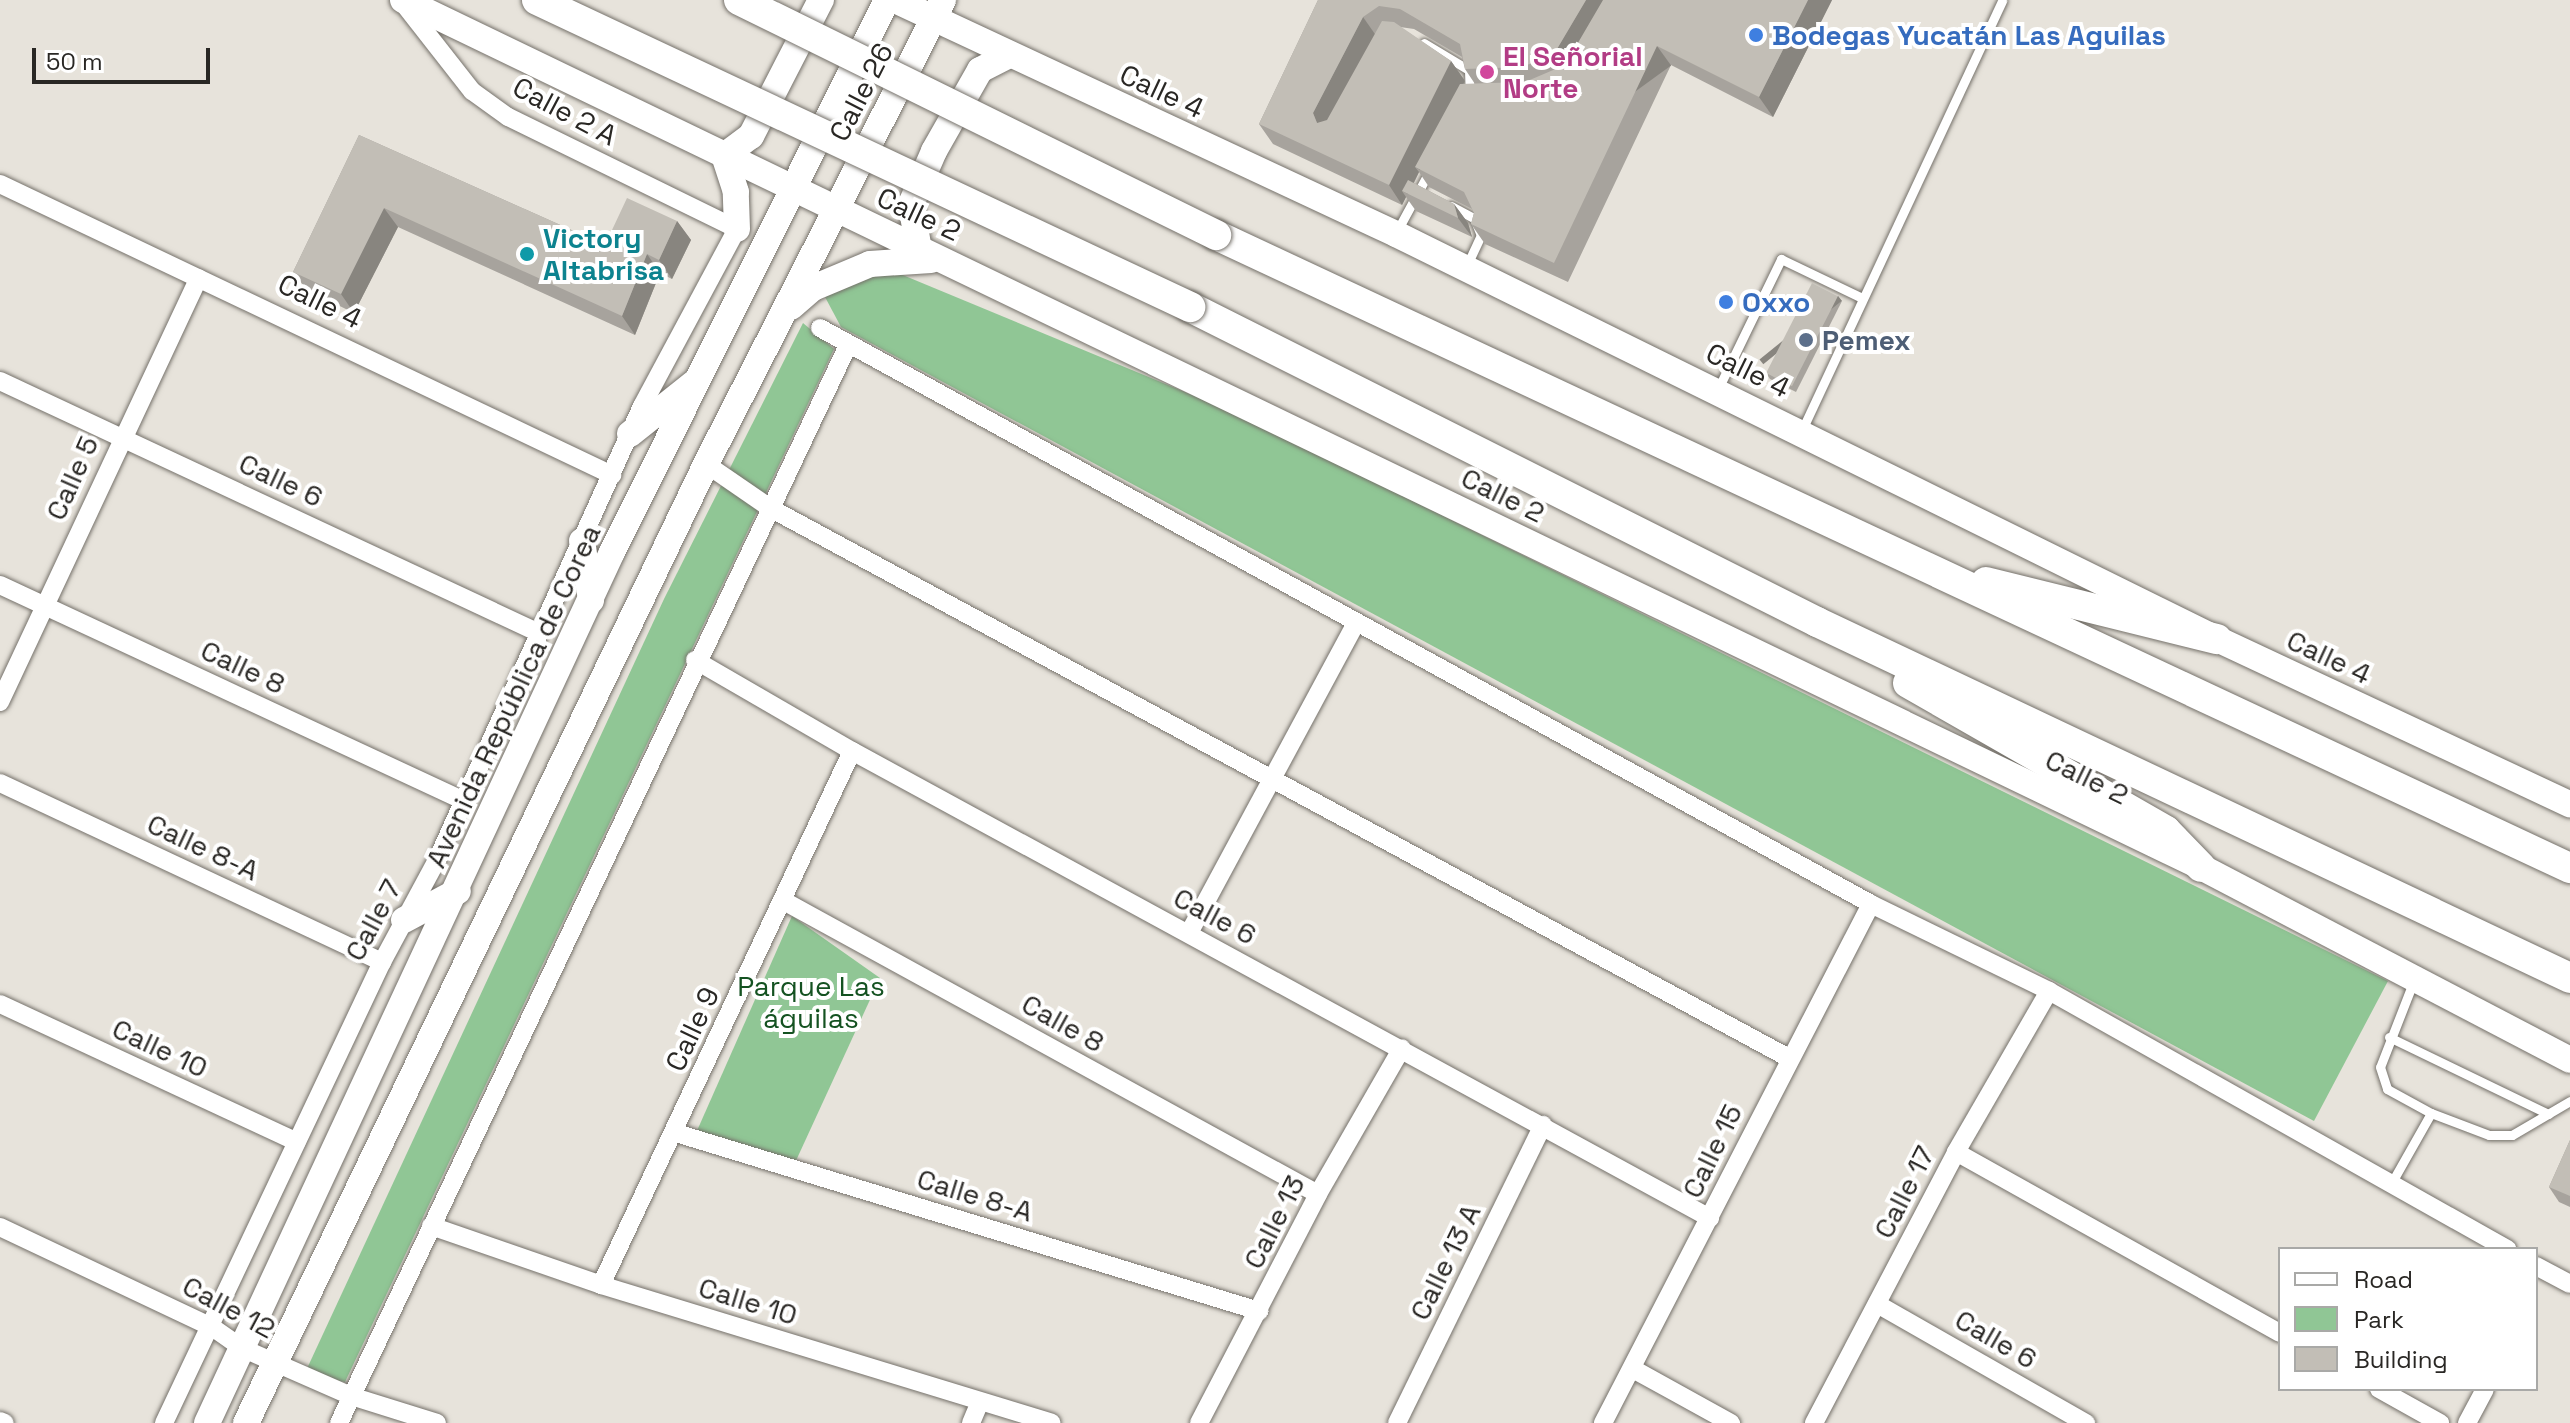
<!DOCTYPE html>
<html>
<head>
<meta charset="utf-8">
<style>
	body { margin:0 }
	#map { position:relative; width:2570px; height:1423px; overflow:hidden; background:#e7e3db; font-family:"Space Grotesk",sans-serif }
	div>[style] { position:absolute }
	[style*='--x'] { left:calc(var(--x)*1px); top:calc(var(--y)*1px); width:calc(var(--w)*1px); rotate:calc(var(--a)*1deg) }
	.green>* { inset:0; background:#90c695 }
	.roads { filter:drop-shadow(0 0 2px #75716a) drop-shadow(0 0 2px #75716a) }
	.service>* { height:9px; margin:-4.5px; padding:0 4.5px; transform-origin:4.5px; border-radius:4.5px; background:#fff }
	.minor>* { height:18px; margin:-9px; padding:0 9px; transform-origin:9px; border-radius:9px; background:#fff }
	.secondary>* { height:26px; margin:-13px; padding:0 13px; transform-origin:13px; border-radius:13px; background:#fff }
	.trunk>* { height:30px; margin:-15px; padding:0 15px; transform-origin:15px; border-radius:15px; background:#fff }
	.bridges { filter:drop-shadow(0 0 2px #75716a) drop-shadow(0 0 2px #75716a) }
	.trunk-bridge>* { height:30px; margin:-15px; padding:0 15px; transform-origin:15px; border-radius:15px; background:#fff }
	.wall>* { inset:0; background:#a7a39d }
	.shaded-wall>* { inset:0; background:#88857f; transform-origin:0 0 }
	.building>* { inset:0; background:#c2beb6; transform-origin:0 0 }
	.dots>* { width:22px; height:22px; translate:-50% -50%; box-sizing:border-box; border:4px solid #fff; border-radius:50% }
	span { translate:-50% -50%; white-space:nowrap; text-align:center; line-height:1.15; -webkit-text-stroke:8px #fff; paint-order:stroke }
	.shop-label { font-size:28px; color:#366cbe; font-weight:700 }
	.left { translate:0 -50%; text-align:left }
	.hotel-label { font-size:28px; color:#b23c85; font-weight:700 }
	.street-label { font-size:28px; color:#292724 }
	.culture-label { font-size:28px; color:#0d838f; font-weight:700 }
	.service-label { font-size:28px; color:#4e5e75; font-weight:700 }
	.park-label { font-size:28px; color:#145221 }
	.legend { position:absolute; left:2278px; top:1247px; width:260px; height:144px; box-sizing:border-box; background:#fff; border:2px solid #a9a9a7; margin:0; padding:10px 14px; list-style:none; font-size:24px; color:#292724 }
	.legend li { display:flex; align-items:center; gap:16px; height:40px }
	.legend b { width:40px; border:2px solid #a9a9a7 }
	.scale { position:absolute; left:32px; top:48px; width:178px; height:36px; box-sizing:border-box; border:4px solid #292724; border-top:0; padding-left:10px; font-size:24px; line-height:28px; white-space:nowrap; color:#292724; -webkit-text-stroke:6px #fff; paint-order:stroke }
</style>
</head>
<body>
<div id="map">
	<div class="green">
		<i style="clip-path:polygon(881px 266px,1226px 409px,2388px 981px,2314px 1121px,841px 327px,825px 297px,849px 275px)"></i>
		<i style="clip-path:polygon(803px 323px,834px 349px,345px 1382px,304px 1375px,664px 599px)"></i>
		<i style="clip-path:polygon(792px 916px,880px 978px,794px 1165px,696px 1133px)"></i>
	</div>
	<div class="roads">
		<div class="service">
			<i style="--x:1424;--y:43;--w:52;--a:31"></i>
			<i style="--x:1469;--y:70;--w:24;--a:88"></i>
			<i style="--x:1451;--y:206;--w:26;--a:28"></i>
			<i style="--x:1474;--y:218;--w:18;--a:68"></i>
			<i style="--x:1481;--y:235;--w:33;--a:115"></i>
			<i style="--x:1397;--y:231;--w:69;--a:-61.6"></i>
			<i style="--x:1717;--y:391;--w:147;--a:-64.1"></i>
			<i style="--x:1781;--y:259;--w:88;--a:25.7"></i>
			<i style="--x:1801;--y:432;--w:476;--a:-65"></i>
			<i style="--x:2414;--y:980;--w:93;--a:111.3"></i>
			<i style="--x:2380;--y:1067;--w:23;--a:72"></i>
			<i style="--x:2387;--y:1089;--w:50;--a:28.6"></i>
			<i style="--x:2431;--y:1113;--w:62;--a:20.8"></i>
			<i style="--x:2489;--y:1135;--w:23;--a:0"></i>
			<i style="--x:2512;--y:1135;--w:67;--a:-30.4"></i>
			<i style="--x:2389;--y:1037;--w:177;--a:25.8"></i>
			<i style="--x:2392;--y:1182;--w:79;--a:-60.5"></i>
		</div>
		<div class="minor">
			<i style="--x:0;--y:184;--w:678;--a:25.43"></i>
			<i style="--x:820;--y:328;--w:1198;--a:28.72"></i>
			<i style="--x:1871;--y:904;--w:198;--a:26"></i>
			<i style="--x:2049;--y:991;--w:526;--a:29.39"></i>
			<i style="--x:0;--y:381;--w:593;--a:25.05"></i>
			<i style="--x:706;--y:464;--w:78;--a:34.5"></i>
			<i style="--x:770;--y:508;--w:1158;--a:28.36"></i>
			<i style="--x:0;--y:585;--w:510;--a:24.96"></i>
			<i style="--x:695;--y:660;--w:181;--a:30.1"></i>
			<i style="--x:852;--y:751;--w:977;--a:28.56"></i>
			<i style="--x:0;--y:702;--w:468;--a:-64.9"></i>
			<i style="--x:0;--y:783;--w:422;--a:25.1"></i>
			<i style="--x:782;--y:900;--w:611;--a:28.75"></i>
			<i style="--x:1189;--y:933;--w:352;--a:-61.7"></i>
			<i style="--x:0;--y:1004;--w:327;--a:24.9"></i>
			<i style="--x:676;--y:1133;--w:610;--a:16.98"></i>
			<i style="--x:1956;--y:1152;--w:371;--a:29.2"></i>
			<i style="--x:431;--y:1226;--w:180;--a:19.1"></i>
			<i style="--x:601;--y:1285;--w:471;--a:17"></i>
			<i style="--x:0;--y:1227;--w:234;--a:25.3"></i>
			<i style="--x:212;--y:1327;--w:39;--a:35"></i>
			<i style="--x:244;--y:1349;--w:117;--a:23.7"></i>
			<i style="--x:351;--y:1396;--w:90;--a:17.4"></i>
			<i style="--x:2536;--y:1266;--w:38;--a:28"></i>
			<i style="--x:601;--y:1285;--w:590;--a:-64.82"></i>
			<i style="--x:1877;--y:1304;--w:241;--a:29.7"></i>
			<i style="--x:1633;--y:1369;--w:112;--a:28.9"></i>
			<i style="--x:2379;--y:1389;--w:70;--a:29.1"></i>
			<i style="--x:0;--y:1421;--w:5;--a:22"></i>
			<i style="--x:164;--y:1423;--w:510;--a:-64.69"></i>
			<i style="--x:382;--y:962;--w:116;--a:-61.7"></i>
			<i style="--x:437;--y:860;--w:498;--a:-65.7"></i>
			<i style="--x:642;--y:406;--w:201;--a:-61.8"></i>
			<i style="--x:737;--y:229;--w:255;--a:-153.9"></i>
			<i style="--x:508;--y:117;--w:44;--a:-144.2"></i>
			<i style="--x:472;--y:91;--w:112;--a:-128.1"></i>
			<i style="--x:339;--y:1423;--w:1192;--a:-64.72"></i>
			<i style="--x:971;--y:1423;--w:23;--a:-67"></i>
			<i style="--x:1199;--y:1423;--w:258;--a:-62.5"></i>
			<i style="--x:1318;--y:1194;--w:168;--a:-60.1"></i>
			<i style="--x:1397;--y:1423;--w:332;--a:-63.9"></i>
			<i style="--x:1603;--y:1423;--w:584;--a:-62.69"></i>
			<i style="--x:1814;--y:1423;--w:306;--a:-62.3"></i>
			<i style="--x:1956;--y:1152;--w:186;--a:-60"></i>
			<i style="--x:2467;--y:1423;--w:38;--a:-62"></i>
		</div>
		<div class="secondary">
			<i style="--x:403;--y:0;--w:1996;--a:25.74"></i>
			<i style="--x:2201;--y:867;--w:416;--a:27.6"></i>
			<i style="--x:895;--y:0;--w:553;--a:25.04"></i>
			<i style="--x:1396;--y:234;--w:915;--a:26.26"></i>
			<i style="--x:2217;--y:639;--w:390;--a:25.1"></i>
			<i style="--x:737;--y:229;--w:37;--a:-92"></i>
			<i style="--x:736;--y:192;--w:38;--a:-108"></i>
			<i style="--x:724;--y:156;--w:34;--a:-37"></i>
			<i style="--x:751;--y:136;--w:153;--a:-62.8"></i>
			<i style="--x:919;--y:250;--w:47;--a:-99.9"></i>
			<i style="--x:911;--y:204;--w:58;--a:-66.5"></i>
			<i style="--x:934;--y:151;--w:93;--a:-60.4"></i>
			<i style="--x:980;--y:70;--w:33;--a:-27"></i>
			<i style="--x:791;--y:307;--w:29;--a:-41"></i>
			<i style="--x:813;--y:288;--w:62;--a:-22.8"></i>
			<i style="--x:870;--y:264;--w:61;--a:-3.8"></i>
			<i style="--x:630;--y:434;--w:82;--a:-38.6"></i>
			<i style="--x:582;--y:541;--w:60;--a:81.3"></i>
			<i style="--x:404;--y:920;--w:61;--a:-28.2"></i>
			<i style="--x:207;--y:1423;--w:961;--a:-65.06"></i>
			<i style="--x:612;--y:552;--w:617;--a:-63.52"></i>
			<i style="--x:246;--y:1423;--w:1064;--a:-64.37"></i>
			<i style="--x:706;--y:464;--w:521;--a:-62.94"></i>
		</div>
		<div class="trunk">
			<i style="--x:1216;--y:235;--w:1495;--a:25.06"></i>
			<i style="--x:1190;--y:307;--w:702;--a:26.67"></i>
			<i style="--x:1817;--y:622;--w:833;--a:25.3"></i>
			<i style="--x:1986;--y:582;--w:238;--a:13.9"></i>
			<i style="--x:1908;--y:683;--w:297;--a:29.8"></i>
			<i style="--x:2166;--y:831;--w:50;--a:45.8"></i>
		</div>
	</div>
	<div class="bridges">
		<div class="trunk-bridge">
			<i style="--x:537;--y:0;--w:722;--a:25.18"></i>
			<i style="--x:739;--y:0;--w:532;--a:26.23"></i>
		</div>
	</div>
	<div class="wall">
		<i style="clip-path:polygon(evenodd,1318px 0,1832px 0,1773px 117px,1671px 65px,1568px 282px,1485px 244px,1471px 224px,1474px 213px,1472px 209px,1429px 187px,1419px 172px,1414px 183px,1454px 204px,1468px 223px,1472px 237px,1416px 211px,1406px 197px,1402px 205px,1273px 144px,1259px 124px,1318px 0,1400px 27px,1414px 29px,1462px 57px,1465px 69px,1475px 84px,1463px 84px,1465px 81px,1451px 61px,1400px 27px)"></i>
		<i style="clip-path:polygon(359px 135px,605px 245px,677px 221px,691px 240px,672px 279px,660px 273px,635px 335px,398px 227px,354px 313px,307px 290px,293px 272px)"></i>
		<i style="clip-path:polygon(1838px 296px,1842px 301px,1796px 392px,1770px 379px,1766px 373px)"></i>
		<i style="clip-path:polygon(2570px 1140px,2570px 1207px,2559px 1202px,2549px 1187px)"></i>
	</div>
	<div class="shaded-wall">
		<i style="clip-path:polygon(1586px 0,1611px 0,1568px 74px,1554px 54px)"></i>
		<i style="clip-path:polygon(1808px 0,1832px 0,1773px 117px,1759px 97px)"></i>
		<i style="clip-path:polygon(1363px 17px,1377px 37px,1327px 133px,1317px 123px,1313px 113px)"></i>
		<i style="left:1657px;top:46px;width:24px;height:240px;rotate:54deg"></i>
		<i style="clip-path:polygon(1451px 61px,1465px 81px,1420px 170px,1415px 167px,1419px 172px,1408px 194px,1402px 191px,1406px 197px,1402px 205px,1389px 185px)"></i>
		<i style="clip-path:polygon(1454px 204px,1468px 223px,1472px 237px,1458px 218px)"></i>
		<i style="clip-path:polygon(384px 208px,398px 227px,354px 313px,341px 294px)"></i>
		<i style="clip-path:polygon(677px 221px,691px 240px,672px 279px,659px 260px)"></i>
		<i style="clip-path:polygon(647px 254px,660px 273px,635px 335px,622px 316px)"></i>
		<i style="left:1838px;top:296px;width:6px;height:101px;rotate:51deg"></i>
	</div>
	<div class="building">
		<i style="clip-path:polygon(1318px 0,1586px 0,1554px 54px,1522px 67px,1465px 69px,1460px 44px,1400px 9px,1379px 6px,1363px 17px,1313px 113px,1317px 123px,1327px 120px,1382px 21px,1394px 22px,1451px 61px,1389px 185px,1259px 124px)"></i>
		<i style="clip-path:polygon(1603px 0,1808px 0,1759px 97px,1657px 46px,1554px 263px,1471px 224px,1474px 213px,1464px 192px,1415px 167px,1460px 84px,1525px 82px,1565px 65px)"></i>
		<i style="clip-path:polygon(359px 135px,605px 245px,627px 198px,677px 221px,659px 260px,647px 254px,622px 316px,384px 208px,341px 294px,293px 272px)"></i>
		<i style="clip-path:polygon(1408px 180px,1454px 204px,1458px 218px,1402px 191px)"></i>
		<i style="left:1812px;top:283px;width:29px;height:101px;rotate:27deg"></i>
		<i style="clip-path:polygon(2570px 1140px,2570px 1196px,2549px 1187px)"></i>
	</div>
	<div class="dots">
		<i style="left:1756px;top:35px;background:#3f7fe0"></i>
		<i style="left:1487px;top:72px;background:#d1479c"></i>
		<i style="left:527px;top:254px;background:#0f9aa8"></i>
		<i style="left:1726px;top:302px;background:#3f7fe0"></i>
		<i style="left:1806px;top:340px;background:#5c6f8a"></i>
	</div>
	<div class="shop-label">
		<span class="left" style="left:1772px;top:35px">Bodegas Yucatán Las Aguilas</span>
		<span class="left" style="left:1742px;top:302px">Oxxo</span>
	</div>
	<div class="hotel-label">
		<span class="left" style="left:1503px;top:72px">El Señorial<br>Norte</span>
	</div>
	<div class="street-label">
		<span style="left:1162px;top:91px;rotate:25deg">Calle 4</span>
		<span style="left:861px;top:92px;rotate:-63deg">Calle 26</span>
		<span style="left:565px;top:111px;rotate:28deg">Calle 2 A</span>
		<span style="left:919px;top:214px;rotate:25deg">Calle 2</span>
		<span style="left:320px;top:301px;rotate:26deg">Calle 4</span>
		<span style="left:1748px;top:370px;rotate:26deg">Calle 4</span>
		<span style="left:72px;top:478px;rotate:-66deg">Calle 5</span>
		<span style="left:281px;top:480px;rotate:25deg">Calle 6</span>
		<span style="left:1503px;top:495px;rotate:26deg">Calle 2</span>
		<span style="left:2329px;top:657px;rotate:25deg">Calle 4</span>
		<span style="left:243px;top:667px;rotate:25deg">Calle 8</span>
		<span style="left:513px;top:696px;rotate:-65deg">Avenida República de Corea</span>
		<span style="left:2087px;top:777px;rotate:26deg">Calle 2</span>
		<span style="left:203px;top:847px;rotate:25deg">Calle 8-A</span>
		<span style="left:1215px;top:916px;rotate:28deg">Calle 6</span>
		<span style="left:373px;top:920px;rotate:-62deg">Calle 7</span>
		<span style="left:1063px;top:1023px;rotate:29deg">Calle 8</span>
		<span style="left:692px;top:1029px;rotate:-65deg">Calle 9</span>
		<span style="left:160px;top:1048px;rotate:25deg">Calle 10</span>
		<span style="left:1712px;top:1151px;rotate:-64deg">Calle 15</span>
		<span style="left:1904px;top:1192px;rotate:-63deg">Calle 17</span>
		<span style="left:975px;top:1195px;rotate:17deg">Calle 8-A</span>
		<span style="left:1274px;top:1222px;rotate:-63deg">Calle 13</span>
		<span style="left:1445px;top:1262px;rotate:-64deg">Calle 13 A</span>
		<span style="left:748px;top:1301px;rotate:17deg">Calle 10</span>
		<span style="left:229px;top:1307px;rotate:28deg">Calle 12</span>
		<span style="left:1996px;top:1339px;rotate:30deg">Calle 6</span>
	</div>
	<div class="culture-label">
		<span class="left" style="left:543px;top:254px">Victory<br>Altabrisa</span>
	</div>
	<div class="service-label">
		<span class="left" style="left:1822px;top:340px">Pemex</span>
	</div>
	<div class="park-label">
		<span style="left:811px;top:1002px">Parque Las<br>águilas</span>
	</div>
	<ul class="legend">
	<li><b style="height:10px;background:#fff"></b>Road</li>
	<li><b style="height:22px;background:#90c695"></b>Park</li>
	<li><b style="height:22px;background:#c2beb6"></b>Building</li>
	</ul>
	<div class="scale">50 m</div>
</div>
</body>
</html>
